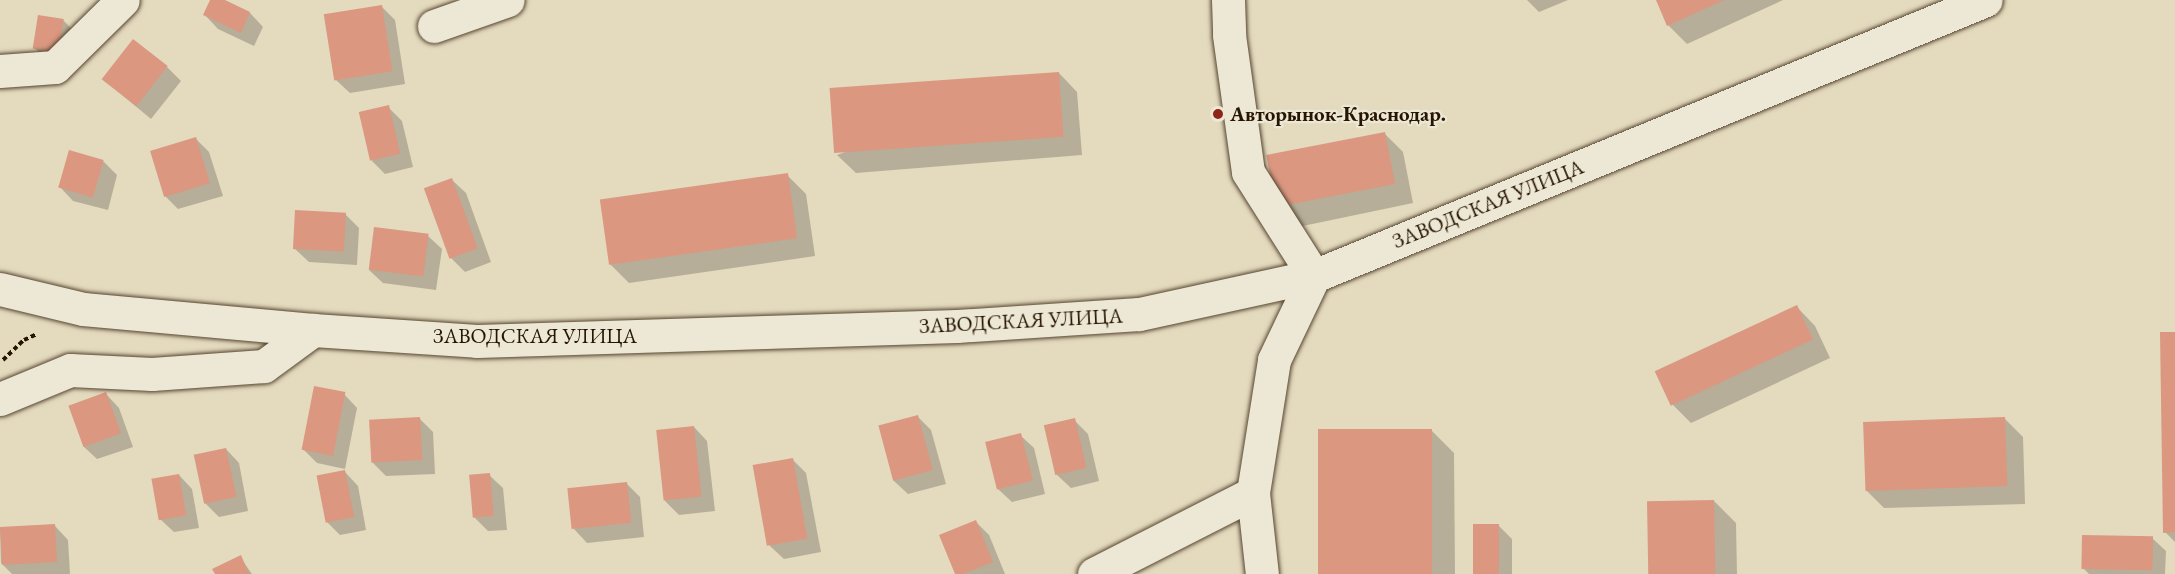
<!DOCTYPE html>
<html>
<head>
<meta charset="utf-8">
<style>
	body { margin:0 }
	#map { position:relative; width:2175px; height:574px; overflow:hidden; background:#e4dabe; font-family:"EB Garamond",serif }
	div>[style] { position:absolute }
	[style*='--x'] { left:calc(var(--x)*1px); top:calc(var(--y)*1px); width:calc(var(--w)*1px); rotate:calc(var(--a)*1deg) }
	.shadow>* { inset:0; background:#0003; transform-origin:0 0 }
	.building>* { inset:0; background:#db9780; transform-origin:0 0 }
	.path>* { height:4px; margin-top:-2px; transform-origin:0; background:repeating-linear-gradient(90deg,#261501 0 4.5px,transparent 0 7.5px) }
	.roads { filter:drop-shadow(0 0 2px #564630) drop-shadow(0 0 2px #564630) }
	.minor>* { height:33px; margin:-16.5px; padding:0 16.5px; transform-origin:16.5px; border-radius:16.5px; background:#ede7d5 }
	.dots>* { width:16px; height:16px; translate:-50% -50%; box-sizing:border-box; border:3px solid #ede7d5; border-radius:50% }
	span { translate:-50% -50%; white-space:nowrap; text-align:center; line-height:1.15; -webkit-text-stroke:4.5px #ede7d5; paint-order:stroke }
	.poi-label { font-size:21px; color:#261501; font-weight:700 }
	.left { translate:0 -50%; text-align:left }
	.street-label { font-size:21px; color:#261501 }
</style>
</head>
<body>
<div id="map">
	<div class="shadow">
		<i style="clip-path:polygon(212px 0,222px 0,250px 13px,263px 27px,254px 46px,218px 29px,205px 15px)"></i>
		<i style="clip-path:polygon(1527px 0,1568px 0,1539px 12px)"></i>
		<i style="clip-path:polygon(1657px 0,1783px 0,1687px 44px,1668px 25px)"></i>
		<i style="clip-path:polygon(381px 6px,395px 20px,405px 84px,350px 93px,336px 80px)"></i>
		<i style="left:63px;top:20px;width:20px;height:40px;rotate:45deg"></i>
		<i style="clip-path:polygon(167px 67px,181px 81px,151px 119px,104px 80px)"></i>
		<i style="clip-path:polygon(1059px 73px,1077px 92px,1082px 155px,856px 173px,837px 155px)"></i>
		<i style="clip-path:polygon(388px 107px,402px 121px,413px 167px,385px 174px,372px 161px)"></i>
		<i style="clip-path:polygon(1384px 133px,1403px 152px,1413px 203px,1298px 227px,1280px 208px)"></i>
		<i style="clip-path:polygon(196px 139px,209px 152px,223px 196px,178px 209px,165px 196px)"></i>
		<i style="clip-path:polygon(70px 152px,104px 162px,117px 175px,108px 210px,73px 201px,60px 187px)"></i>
		<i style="clip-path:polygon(787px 175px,806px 194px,815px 256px,629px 283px,610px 264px)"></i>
		<i style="clip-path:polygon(452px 180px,466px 193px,491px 262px,465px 272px,451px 258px)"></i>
		<i style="clip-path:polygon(345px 214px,359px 228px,357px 265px,309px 262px,295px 249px)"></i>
		<i style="clip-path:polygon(428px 236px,442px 249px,436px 290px,383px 283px,369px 270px)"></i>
		<i style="clip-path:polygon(1797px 307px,1815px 326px,1830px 358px,1691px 423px,1672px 404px)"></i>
		<i style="clip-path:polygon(2175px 334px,2175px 542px,2165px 532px)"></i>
		<i style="clip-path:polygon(106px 394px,119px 408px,133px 447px,97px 459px,83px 446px)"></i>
		<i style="clip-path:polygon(344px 394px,357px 408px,345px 469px,317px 463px,303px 449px)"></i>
		<i style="clip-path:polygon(918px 417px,931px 430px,946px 484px,908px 494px,894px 481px,880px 427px)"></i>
		<i style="clip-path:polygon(419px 418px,433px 432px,435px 474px,386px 476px,372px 462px)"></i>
		<i style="clip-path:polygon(2005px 419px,2023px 437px,2025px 504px,1884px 508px,1866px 490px)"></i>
		<i style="clip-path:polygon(1074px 420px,1088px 434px,1099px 481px,1071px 488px,1057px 475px)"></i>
		<i style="clip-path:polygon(694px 427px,707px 441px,715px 511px,679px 515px,665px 501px)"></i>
		<i style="clip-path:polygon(1432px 431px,1454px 453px,1455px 574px,1321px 574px)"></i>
		<i style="clip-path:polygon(1020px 435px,1034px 448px,1045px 494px,1012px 502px,998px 489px)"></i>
		<i style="clip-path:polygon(226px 449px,239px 463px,248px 511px,219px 517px,205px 503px)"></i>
		<i style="clip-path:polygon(792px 459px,806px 473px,821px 552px,784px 559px,770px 546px,755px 466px)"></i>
		<i style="clip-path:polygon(345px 472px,358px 486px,366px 530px,340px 535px,326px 521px)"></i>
		<i style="clip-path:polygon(179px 475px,192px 489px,199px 528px,174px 532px,160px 519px)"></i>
		<i style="clip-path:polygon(489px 475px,503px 488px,507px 530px,488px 531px,475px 518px)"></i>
		<i style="clip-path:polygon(627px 484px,640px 497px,644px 537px,587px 543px,574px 529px)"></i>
		<i style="clip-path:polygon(1714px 501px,1736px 523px,1737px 574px,1650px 574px)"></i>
		<i style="clip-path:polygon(976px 522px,989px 535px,1005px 574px,956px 574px)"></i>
		<i style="clip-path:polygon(55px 526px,68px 540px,70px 574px,12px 574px,1px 563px,0 528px)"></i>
		<i style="clip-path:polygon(1499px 526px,1512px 539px,1512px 574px,1474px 574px)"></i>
		<i style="clip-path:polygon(2152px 538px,2166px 551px,2165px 574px,2089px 574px,2083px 568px)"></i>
		<i style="clip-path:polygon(240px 557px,252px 574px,216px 574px)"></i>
	</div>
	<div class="building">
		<i style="clip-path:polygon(210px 0,225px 0,250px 12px,241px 33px,203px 15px)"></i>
		<i style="clip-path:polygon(1656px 0,1724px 0,1667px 26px)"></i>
		<i style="left:382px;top:5px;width:67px;height:59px;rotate:81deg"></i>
		<i style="left:38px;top:15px;width:26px;height:34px;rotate:9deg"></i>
		<i style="left:133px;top:39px;width:44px;height:51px;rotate:38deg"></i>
		<i style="left:1059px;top:72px;width:65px;height:230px;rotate:86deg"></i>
		<i style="left:389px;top:105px;width:50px;height:31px;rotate:77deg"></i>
		<i style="left:1385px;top:132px;width:53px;height:121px;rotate:79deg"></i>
		<i style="left:196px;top:137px;width:48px;height:48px;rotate:73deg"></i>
		<i style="left:69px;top:150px;width:36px;height:39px;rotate:16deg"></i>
		<i style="left:788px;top:173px;width:66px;height:190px;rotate:82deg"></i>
		<i style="left:452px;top:178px;width:75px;height:30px;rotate:70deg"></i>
		<i style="left:295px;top:210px;width:51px;height:39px;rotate:3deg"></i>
		<i style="left:374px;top:227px;width:55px;height:43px;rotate:7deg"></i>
		<i style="left:1797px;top:305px;width:38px;height:157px;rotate:65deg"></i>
		<i style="clip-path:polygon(2160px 332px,2175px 332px,2175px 532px,2163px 533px)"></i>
		<i style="left:314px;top:386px;width:32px;height:65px;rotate:11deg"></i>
		<i style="left:106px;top:392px;width:44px;height:40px;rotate:70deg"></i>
		<i style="left:918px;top:415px;width:57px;height:41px;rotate:75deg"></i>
		<i style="left:420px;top:417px;width:43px;height:51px;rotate:87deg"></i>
		<i style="left:2005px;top:417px;width:69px;height:142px;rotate:88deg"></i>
		<i style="left:1075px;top:418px;width:51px;height:32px;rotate:77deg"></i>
		<i style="left:694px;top:426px;width:71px;height:38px;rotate:84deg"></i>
		<i style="left:1432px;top:429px;width:145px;height:114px;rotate:90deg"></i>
		<i style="left:1021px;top:433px;width:49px;height:37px;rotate:76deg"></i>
		<i style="left:226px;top:448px;width:50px;height:33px;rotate:78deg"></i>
		<i style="left:793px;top:458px;width:82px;height:41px;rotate:80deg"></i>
		<i style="left:345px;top:470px;width:48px;height:29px;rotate:79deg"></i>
		<i style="left:490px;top:473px;width:43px;height:21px;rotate:85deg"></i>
		<i style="left:179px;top:474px;width:42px;height:28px;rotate:80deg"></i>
		<i style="left:627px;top:482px;width:41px;height:60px;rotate:84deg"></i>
		<i style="left:1714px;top:500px;width:74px;height:67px;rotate:89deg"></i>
		<i style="clip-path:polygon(976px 520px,993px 562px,963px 574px,955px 574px,939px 535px)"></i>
		<i style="left:55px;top:524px;width:38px;height:55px;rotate:87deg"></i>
		<i style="left:1473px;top:524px;width:26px;height:50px"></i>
		<i style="left:2082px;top:535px;width:71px;height:34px;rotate:1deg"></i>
		<i style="clip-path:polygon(241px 555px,249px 574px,215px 574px,212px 569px)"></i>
	</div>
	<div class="path">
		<i style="--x:3;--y:360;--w:29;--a:-44"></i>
		<i style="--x:24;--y:340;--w:14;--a:-25"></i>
	</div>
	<div class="roads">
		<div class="minor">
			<i style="--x:1228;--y:0;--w:35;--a:88"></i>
			<i style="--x:1229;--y:35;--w:138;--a:82.1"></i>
			<i style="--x:1248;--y:172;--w:123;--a:57.6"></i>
			<i style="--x:1314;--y:276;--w:93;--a:115.5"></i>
			<i style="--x:1274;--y:360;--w:135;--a:99"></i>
			<i style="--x:1253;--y:493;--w:81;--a:83.7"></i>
			<i style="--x:434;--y:26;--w:78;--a:-19.4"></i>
			<i style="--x:0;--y:71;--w:55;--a:-4.2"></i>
			<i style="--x:55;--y:67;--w:95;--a:-44.6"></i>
			<i style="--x:0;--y:289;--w:85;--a:13.5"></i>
			<i style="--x:83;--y:309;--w:231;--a:5.2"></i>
			<i style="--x:313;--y:330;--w:164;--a:3.8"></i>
			<i style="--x:477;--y:341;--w:480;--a:-1.8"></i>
			<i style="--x:957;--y:326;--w:182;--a:-3.8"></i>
			<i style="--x:1139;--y:314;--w:179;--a:-12.3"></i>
			<i style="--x:1314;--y:276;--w:726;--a:-22.33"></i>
			<i style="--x:0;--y:399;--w:76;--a:-22.5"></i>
			<i style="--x:70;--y:370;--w:82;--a:2.8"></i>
			<i style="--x:152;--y:374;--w:112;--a:-4.1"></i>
			<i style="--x:264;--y:366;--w:61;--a:-36.3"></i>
			<i style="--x:1094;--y:574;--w:178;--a:-27"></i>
		</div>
	</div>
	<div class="dots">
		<i style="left:1218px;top:114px;background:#8f2418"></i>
	</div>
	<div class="poi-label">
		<span class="left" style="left:1230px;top:114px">Авторынок-Краснодар.</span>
	</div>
	<div class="street-label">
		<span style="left:1488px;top:204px;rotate:-22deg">ЗАВОДСКАЯ УЛИЦА</span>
		<span style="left:1021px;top:321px;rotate:-3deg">ЗАВОДСКАЯ УЛИЦА</span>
		<span style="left:535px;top:336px">ЗАВОДСКАЯ УЛИЦА</span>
	</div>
</div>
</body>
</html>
